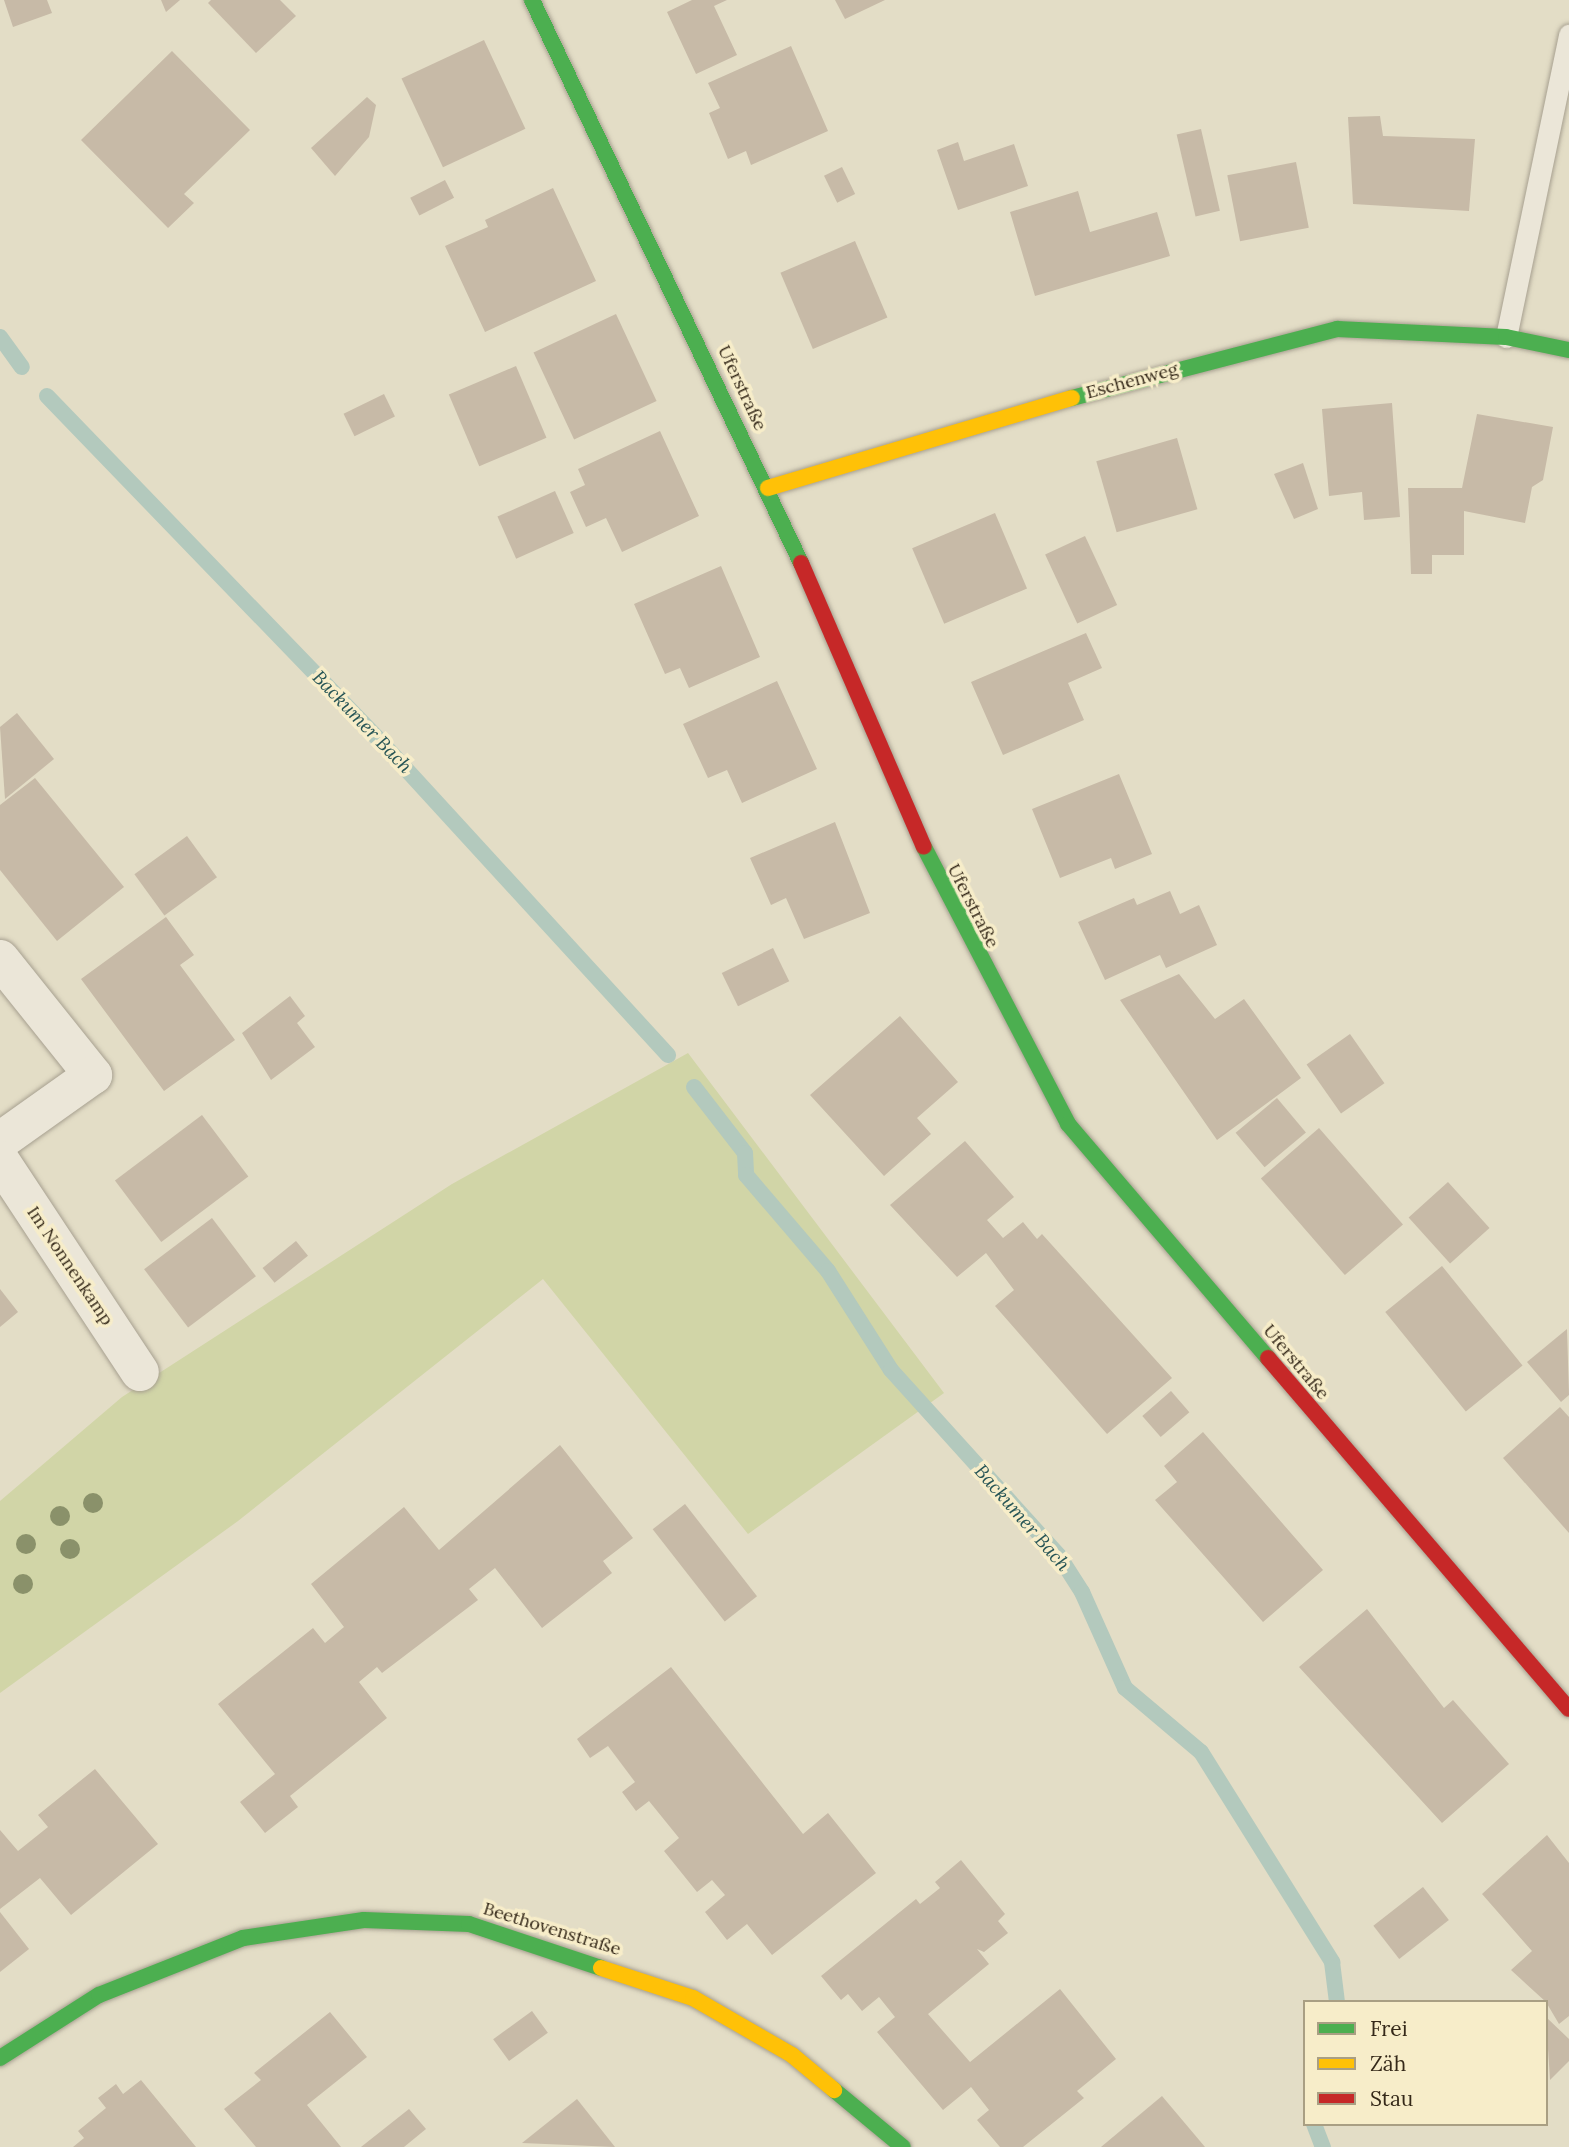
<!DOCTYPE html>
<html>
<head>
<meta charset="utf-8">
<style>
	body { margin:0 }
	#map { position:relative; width:1569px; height:2147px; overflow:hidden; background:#e3ddc6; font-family:Lora,serif }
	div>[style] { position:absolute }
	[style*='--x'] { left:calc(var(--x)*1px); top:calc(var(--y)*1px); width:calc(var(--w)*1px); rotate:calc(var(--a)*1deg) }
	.green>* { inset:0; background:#d1d5a7 }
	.stream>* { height:16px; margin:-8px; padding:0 8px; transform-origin:8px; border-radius:8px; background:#b3c9bd }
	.building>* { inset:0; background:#c7baa7; transform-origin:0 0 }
	.roads { filter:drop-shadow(0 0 2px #a7a090) drop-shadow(0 0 2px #a7a090) }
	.lane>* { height:21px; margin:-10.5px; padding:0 10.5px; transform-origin:10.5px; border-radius:10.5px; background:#ebe6d8 }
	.street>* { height:38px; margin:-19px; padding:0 19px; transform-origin:19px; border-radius:19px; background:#ebe6d8 }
	.fast>* { height:16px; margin:-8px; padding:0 8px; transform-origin:8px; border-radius:8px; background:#4caf50 }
	.slow>* { height:16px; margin:-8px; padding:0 8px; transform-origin:8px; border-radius:8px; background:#ffc107 }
	.jam>* { height:16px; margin:-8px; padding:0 8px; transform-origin:8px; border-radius:8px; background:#c62828 }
	.trees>* { width:20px; height:20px; margin:-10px; border-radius:50%; background:#8a916a }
	span { translate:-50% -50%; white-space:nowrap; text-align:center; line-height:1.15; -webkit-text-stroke:7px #f7edc9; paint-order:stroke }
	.street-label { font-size:18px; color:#352919 }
	.water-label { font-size:19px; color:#275556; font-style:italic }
	.legend { position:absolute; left:1303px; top:2000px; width:245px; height:126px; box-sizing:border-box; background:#f7edc9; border:2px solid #a99f83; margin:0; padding:9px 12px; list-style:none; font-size:21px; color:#352919 }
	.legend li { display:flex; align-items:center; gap:14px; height:35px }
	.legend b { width:35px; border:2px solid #a99f83 }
</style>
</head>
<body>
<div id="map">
	<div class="green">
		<i style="clip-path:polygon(688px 1053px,944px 1393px,748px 1534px,543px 1279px,238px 1521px,0 1693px,0 1501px,122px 1397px,452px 1184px)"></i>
	</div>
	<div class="stream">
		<i style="--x:0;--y:337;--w:37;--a:54"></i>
		<i style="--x:47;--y:396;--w:484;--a:46"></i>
		<i style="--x:383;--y:744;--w:422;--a:47.5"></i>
		<i style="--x:694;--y:1087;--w:83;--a:52.3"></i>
		<i style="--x:745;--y:1153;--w:22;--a:87"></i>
		<i style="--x:746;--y:1175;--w:126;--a:49.5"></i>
		<i style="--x:828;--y:1271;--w:117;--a:57.5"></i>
		<i style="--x:891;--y:1370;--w:251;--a:47.9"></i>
		<i style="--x:1059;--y:1556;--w:43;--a:57.4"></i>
		<i style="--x:1082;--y:1592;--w:105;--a:65.9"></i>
		<i style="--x:1125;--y:1688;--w:99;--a:40.1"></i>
		<i style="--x:1201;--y:1752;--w:248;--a:58"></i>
		<i style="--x:1332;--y:1962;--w:40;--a:82.9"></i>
		<i style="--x:1314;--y:2124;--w:25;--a:69"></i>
	</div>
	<div class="building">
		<i style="clip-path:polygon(4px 0,47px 0,52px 13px,13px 27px)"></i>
		<i style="clip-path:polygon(161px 0,180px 0,166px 12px)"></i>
		<i style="clip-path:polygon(211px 0,280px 0,296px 16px,256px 53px,208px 3px)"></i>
		<i style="clip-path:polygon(692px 0,727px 0,714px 6px,737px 55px,696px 74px,667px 12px)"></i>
		<i style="clip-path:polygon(835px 0,885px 0,845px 19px)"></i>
		<i style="left:484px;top:40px;width:98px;height:91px;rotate:65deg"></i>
		<i style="clip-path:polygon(791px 46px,828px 131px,751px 165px,746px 151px,728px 159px,709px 113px,720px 108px,708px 83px)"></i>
		<i style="clip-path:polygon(172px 51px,250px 130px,184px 194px,194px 203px,168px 228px,81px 140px)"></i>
		<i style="clip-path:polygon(367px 97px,376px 105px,369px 137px,335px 176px,311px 148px)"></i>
		<i style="clip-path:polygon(1380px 116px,1383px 136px,1475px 139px,1469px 211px,1353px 204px,1348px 117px)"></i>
		<i style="left:1201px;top:129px;width:84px;height:25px;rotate:77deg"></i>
		<i style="clip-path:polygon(958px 142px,964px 161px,1014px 144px,1028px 186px,958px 210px,937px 150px)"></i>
		<i style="left:1296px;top:162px;width:67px;height:70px;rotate:79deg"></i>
		<i style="left:842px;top:167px;width:30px;height:20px;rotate:64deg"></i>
		<i style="left:445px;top:180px;width:20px;height:39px;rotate:63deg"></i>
		<i style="clip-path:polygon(553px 188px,596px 281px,485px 332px,445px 246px,488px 227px,485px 220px)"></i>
		<i style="clip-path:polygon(1078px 191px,1090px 232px,1157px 212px,1170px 256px,1035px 296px,1010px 212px)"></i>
		<i style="left:855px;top:241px;width:83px;height:81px;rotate:67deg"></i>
		<i style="left:616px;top:314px;width:96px;height:91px;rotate:65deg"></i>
		<i style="left:516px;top:366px;width:78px;height:73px;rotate:67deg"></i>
		<i style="left:384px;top:394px;width:25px;height:45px;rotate:64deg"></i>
		<i style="clip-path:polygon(1392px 403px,1400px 517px,1364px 520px,1362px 492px,1329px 496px,1322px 409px)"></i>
		<i style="clip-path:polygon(1477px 414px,1553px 427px,1543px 480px,1532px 487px,1525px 523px,1464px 511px,1464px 555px,1432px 555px,1432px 574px,1411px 574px,1408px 488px,1462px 488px)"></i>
		<i style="clip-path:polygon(660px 431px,699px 516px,622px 552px,606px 518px,586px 527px,570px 492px,585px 485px,578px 469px)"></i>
		<i style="left:1177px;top:438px;width:74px;height:84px;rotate:74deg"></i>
		<i style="clip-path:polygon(1303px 463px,1318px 509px,1294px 519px,1274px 474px)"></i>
		<i style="left:555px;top:491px;width:46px;height:63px;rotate:66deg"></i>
		<i style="left:995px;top:513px;width:82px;height:90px;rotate:67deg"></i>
		<i style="left:1085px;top:536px;width:76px;height:44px;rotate:65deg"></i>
		<i style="clip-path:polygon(721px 566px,760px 657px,689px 688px,680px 668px,665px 674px,634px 604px)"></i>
		<i style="clip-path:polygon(1086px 633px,1102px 668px,1068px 683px,1084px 720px,1003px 755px,971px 682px)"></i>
		<i style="clip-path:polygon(777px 681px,817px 769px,742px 803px,727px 770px,708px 778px,683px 724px)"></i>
		<i style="clip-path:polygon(17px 713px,54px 759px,5px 799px,0 727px)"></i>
		<i style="clip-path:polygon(1119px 774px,1152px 854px,1115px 869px,1111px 858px,1060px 878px,1032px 809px)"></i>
		<i style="clip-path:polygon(35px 778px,124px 887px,57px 941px,0 870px,0 805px)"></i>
		<i style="clip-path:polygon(835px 822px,870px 913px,804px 939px,786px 898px,771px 905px,750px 858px)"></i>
		<i style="left:187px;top:836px;width:51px;height:65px;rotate:54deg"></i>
		<i style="clip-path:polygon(1170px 891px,1180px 914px,1199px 905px,1217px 945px,1166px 968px,1160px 955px,1105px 980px,1078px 922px,1134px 898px,1137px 905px)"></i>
		<i style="clip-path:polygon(166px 917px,194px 955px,180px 965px,235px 1040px,164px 1091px,81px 979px)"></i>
		<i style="left:773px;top:948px;width:37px;height:57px;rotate:64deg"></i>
		<i style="clip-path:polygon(1179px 974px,1215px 1019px,1244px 999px,1301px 1078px,1217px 1140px,1120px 1000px)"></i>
		<i style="clip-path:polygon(290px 996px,305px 1016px,297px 1023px,315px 1047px,271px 1080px,242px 1033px)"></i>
		<i style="clip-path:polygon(900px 1016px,958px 1082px,917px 1118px,931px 1134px,884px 1176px,810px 1095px)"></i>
		<i style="left:1350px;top:1034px;width:60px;height:53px;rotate:55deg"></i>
		<i style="left:1277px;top:1098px;width:45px;height:54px;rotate:50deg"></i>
		<i style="left:202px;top:1115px;width:77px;height:109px;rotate:53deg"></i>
		<i style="left:1319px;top:1128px;width:128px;height:77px;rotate:49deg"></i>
		<i style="clip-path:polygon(965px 1141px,1014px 1197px,987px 1220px,1003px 1238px,1023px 1222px,1037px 1239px,1042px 1234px,1172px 1378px,1107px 1434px,995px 1306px,1014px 1290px,986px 1253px,957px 1277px,890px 1205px)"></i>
		<i style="left:1448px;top:1182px;width:62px;height:53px;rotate:48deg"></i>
		<i style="left:212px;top:1218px;width:73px;height:85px;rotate:53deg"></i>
		<i style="left:296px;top:1241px;width:19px;height:43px;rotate:51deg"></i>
		<i style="left:1442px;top:1266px;width:128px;height:73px;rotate:51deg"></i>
		<i style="clip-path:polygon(0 1289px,18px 1312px,0 1327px)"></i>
		<i style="clip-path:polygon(1567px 1329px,1569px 1395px,1561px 1402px,1527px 1362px)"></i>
		<i style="left:1171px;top:1391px;width:28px;height:38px;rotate:49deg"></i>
		<i style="clip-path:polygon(1560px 1407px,1569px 1417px,1569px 1533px,1503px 1458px)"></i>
		<i style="clip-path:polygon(1203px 1432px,1323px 1570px,1263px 1622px,1155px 1500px,1177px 1482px,1164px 1466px)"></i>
		<i style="clip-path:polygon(560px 1445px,633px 1538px,603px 1561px,612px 1573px,542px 1628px,495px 1568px,469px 1589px,478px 1600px,382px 1673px,377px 1667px,359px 1682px,387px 1718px,290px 1796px,298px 1807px,265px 1833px,240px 1802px,275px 1774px,218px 1704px,313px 1628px,325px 1643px,344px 1627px,311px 1584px,404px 1507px,439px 1550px)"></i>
		<i style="left:685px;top:1504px;width:117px;height:41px;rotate:52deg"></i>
		<i style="clip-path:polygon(1367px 1609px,1444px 1708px,1453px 1700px,1509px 1764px,1442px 1823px,1299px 1667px)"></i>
		<i style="clip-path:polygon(671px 1667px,803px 1834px,828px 1813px,876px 1873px,772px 1955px,747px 1924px,727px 1940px,705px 1912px,725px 1895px,712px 1880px,697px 1892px,664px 1851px,679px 1838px,649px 1801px,636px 1811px,622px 1792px,635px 1782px,608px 1746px,590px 1758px,577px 1739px)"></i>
		<i style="clip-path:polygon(95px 1769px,158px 1844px,71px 1915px,40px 1878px,0 1909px,0 1830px,18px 1851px,48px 1827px,38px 1815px)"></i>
		<i style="clip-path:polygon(1547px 1835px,1569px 1863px,1569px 2016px,1559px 2024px,1546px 2002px,1511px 1970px,1532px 1951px,1482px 1894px)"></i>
		<i style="clip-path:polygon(961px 1860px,1005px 1914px,998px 1921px,1008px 1933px,984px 1952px,977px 1949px,989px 1964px,928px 2014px,970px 2062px,1060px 1989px,1116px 2059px,1077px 2091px,1084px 2098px,1023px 2147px,1000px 2147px,977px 2120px,989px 2110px,971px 2087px,943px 2110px,877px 2032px,895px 2017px,879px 1997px,862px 2011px,848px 1994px,841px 2000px,821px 1976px,916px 1899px,920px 1904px,940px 1888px,935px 1882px)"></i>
		<i style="left:1423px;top:1887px;width:42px;height:63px;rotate:52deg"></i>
		<i style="clip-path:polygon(0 1912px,29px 1949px,0 1972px)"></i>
		<i style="left:532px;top:2011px;width:27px;height:48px;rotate:54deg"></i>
		<i style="clip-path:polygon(330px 2012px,367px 2057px,307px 2105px,341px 2147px,256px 2147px,224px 2109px,261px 2080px,254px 2073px)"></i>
		<i style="clip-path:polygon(1546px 2017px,1569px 2039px,1569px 2061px,1550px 2080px)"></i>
		<i style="clip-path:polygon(141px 2080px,196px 2147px,73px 2147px,84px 2138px,78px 2131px,106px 2108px,98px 2098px,116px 2084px,123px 2094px)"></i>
		<i style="clip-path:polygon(1162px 2096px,1205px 2147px,1101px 2147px)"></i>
		<i style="clip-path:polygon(577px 2099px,615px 2147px,522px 2143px)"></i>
		<i style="clip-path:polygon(409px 2109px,426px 2129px,404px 2147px,361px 2147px)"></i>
	</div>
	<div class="roads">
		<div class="lane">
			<i style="--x:1506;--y:337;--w:309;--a:-78.2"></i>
		</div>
		<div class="street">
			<i style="--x:0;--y:959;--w:149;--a:51.3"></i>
			<i style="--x:93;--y:1075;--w:114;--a:144.6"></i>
			<i style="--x:0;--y:1160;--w:254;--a:56.6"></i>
		</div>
		<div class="fast">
			<i style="--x:532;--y:0;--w:624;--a:64.46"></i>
			<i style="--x:1072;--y:398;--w:274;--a:-14.6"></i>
			<i style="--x:1337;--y:329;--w:169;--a:2.7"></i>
			<i style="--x:1506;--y:337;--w:64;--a:11.7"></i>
			<i style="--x:924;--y:847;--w:312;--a:62.5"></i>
			<i style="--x:1068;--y:1124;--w:308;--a:49.5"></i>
			<i style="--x:0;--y:2058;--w:117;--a:-32.5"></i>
			<i style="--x:99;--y:1995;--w:155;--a:-21.6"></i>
			<i style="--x:243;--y:1938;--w:122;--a:-8.5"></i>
			<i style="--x:364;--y:1920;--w:105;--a:2.2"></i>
			<i style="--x:469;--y:1924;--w:139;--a:18.4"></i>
			<i style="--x:834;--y:2090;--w:89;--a:39.6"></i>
		</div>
		<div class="slow">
			<i style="--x:768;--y:488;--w:317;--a:-16.5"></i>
			<i style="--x:601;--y:1968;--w:97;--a:18.1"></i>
			<i style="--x:693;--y:1998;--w:114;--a:29.9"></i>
			<i style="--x:792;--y:2055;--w:55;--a:39.8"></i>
		</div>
		<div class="jam">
			<i style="--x:801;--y:563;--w:309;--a:66.6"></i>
			<i style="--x:1268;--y:1358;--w:462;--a:49.4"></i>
		</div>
	</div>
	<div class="trees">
		<i style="left:93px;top:1503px"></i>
		<i style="left:60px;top:1516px"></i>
		<i style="left:26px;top:1544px"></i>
		<i style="left:70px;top:1549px"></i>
		<i style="left:23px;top:1584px"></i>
	</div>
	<div class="street-label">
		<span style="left:1132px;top:381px;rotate:-15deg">Eschenweg</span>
		<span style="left:742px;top:388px;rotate:65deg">Uferstraße</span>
		<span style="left:973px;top:906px;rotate:63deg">Uferstraße</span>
		<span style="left:70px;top:1266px;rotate:56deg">Im Nonnenkamp</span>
		<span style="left:1296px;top:1362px;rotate:50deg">Uferstraße</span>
		<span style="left:552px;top:1929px;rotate:17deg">Beethovenstraße</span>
	</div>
	<div class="water-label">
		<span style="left:362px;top:722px;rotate:46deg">Backumer Bach</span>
		<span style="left:1022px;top:1518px;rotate:49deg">Backumer Bach</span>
	</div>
	<ul class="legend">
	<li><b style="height:9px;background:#4caf50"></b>Frei</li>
	<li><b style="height:9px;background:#ffc107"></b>Zäh</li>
	<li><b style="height:9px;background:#c62828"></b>Stau</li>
	</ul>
</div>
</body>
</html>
